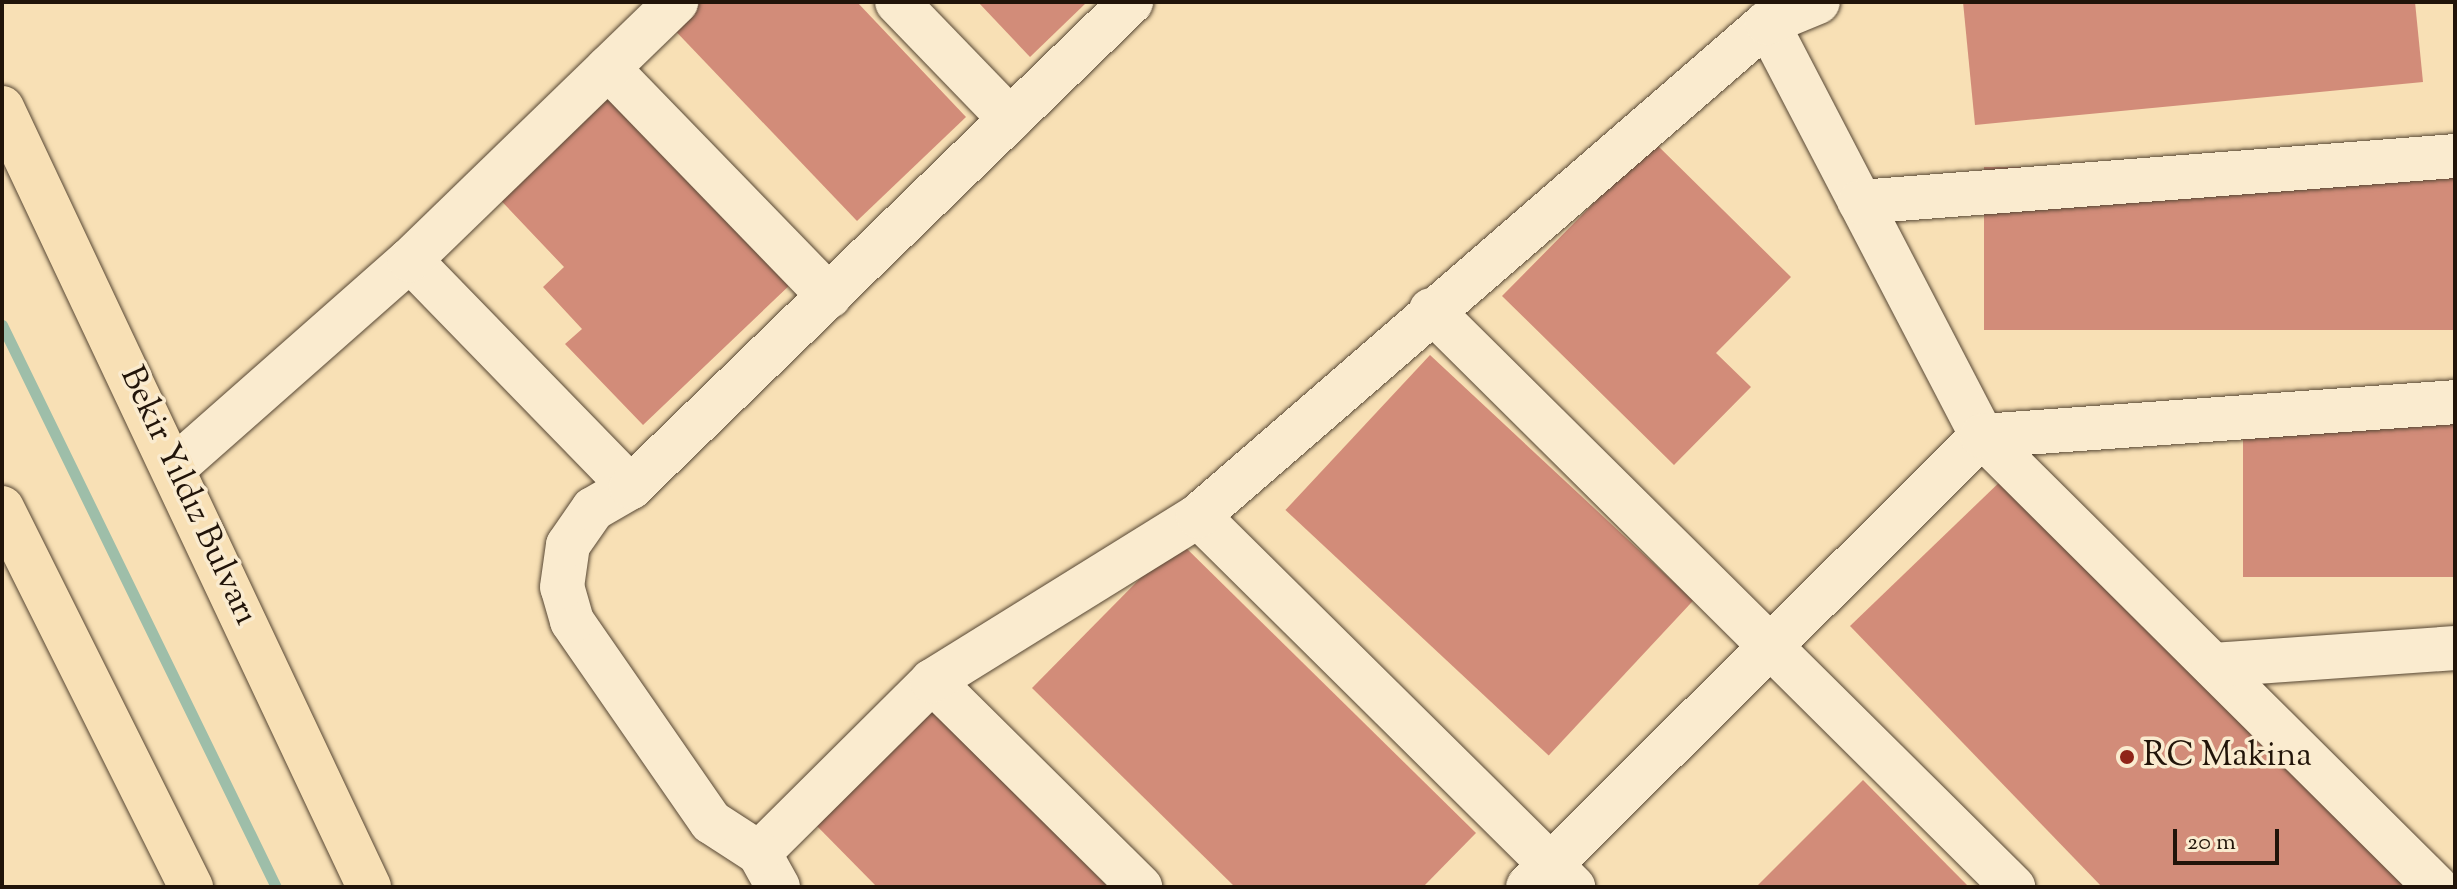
<!DOCTYPE html>
<html>
<head>
<meta charset="utf-8">
<style>
	body { margin:0 }
	#map { position:relative; width:2457px; height:889px; overflow:hidden; background:#f8e0b5; font-family:"Sorts Mill Goudy",serif }
	div>[style] { position:absolute }
	[style*='--x'] { left:calc(var(--x)*1px); top:calc(var(--y)*1px); width:calc(var(--w)*1px); rotate:calc(var(--a)*1deg) }
	.stream>* { height:11px; margin:-5.5px; padding:0 5.5px; transform-origin:5.5px; border-radius:5.5px; background:#9ebea9 }
	.building>* { inset:0; background:#d28c79; transform-origin:0 0 }
	.roads { filter:drop-shadow(0 0 2px #574734) drop-shadow(0 0 2px #574734) }
	.minor>* { height:44px; margin:-22px; padding:0 22px; transform-origin:22px; border-radius:22px; background:#faebcf }
	.major>* { height:44px; margin:-22px; padding:0 22px; transform-origin:22px; border-radius:22px; background:#f8e0b5 }
	.dots>* { width:22px; height:22px; translate:-50% -50%; box-sizing:border-box; border:4px solid #faebcf; border-radius:50% }
	span { translate:-50% -50%; white-space:nowrap; text-align:center; line-height:1.15; -webkit-text-stroke:7px #faebcf; paint-order:stroke }
	.street-label { font-size:34px; color:#211409 }
	.poi-label { font-size:34px; color:#211409 }
	.left { translate:0 -50%; text-align:left }
	.frame { position:absolute; inset:0; border:4px solid #211409; pointer-events:none }
	.scale { position:absolute; left:2173px; top:829px; width:106px; height:36px; box-sizing:border-box; border:4px solid #211409; border-top:0; padding-left:10px; font-size:24px; line-height:28px; white-space:nowrap; color:#211409; -webkit-text-stroke:6px #faebcf; paint-order:stroke }
</style>
</head>
<body>
<div id="map">
	<div class="stream">
		<i style="--x:2;--y:325;--w:625;--a:64.01"></i>
	</div>
	<div class="building">
		<i style="clip-path:polygon(684px 2px,857px 2px,966px 117px,857px 221px,665px 20px)"></i>
		<i style="clip-path:polygon(978px 2px,1087px 2px,1030px 57px)"></i>
		<i style="clip-path:polygon(1963px 2px,2415px 2px,2423px 82px,1975px 125px)"></i>
		<i style="clip-path:polygon(602px 80px,793px 282px,643px 425px,565px 344px,582px 329px,543px 287px,564px 267px,489px 188px)"></i>
		<i style="clip-path:polygon(1654px 142px,1791px 277px,1716px 353px,1751px 387px,1674px 465px,1502px 296px)"></i>
		<i style="left:2455px;top:167px;width:163px;height:471px;rotate:90deg"></i>
		<i style="left:1430px;top:355px;width:360px;height:212px;rotate:43deg"></i>
		<i style="left:2455px;top:413px;width:164px;height:212px;rotate:90deg"></i>
		<i style="clip-path:polygon(2007px 475px,2405px 887px,2102px 887px,1850px 626px)"></i>
		<i style="clip-path:polygon(1178px 540px,1476px 833px,1423px 887px,1235px 887px,1032px 688px)"></i>
		<i style="clip-path:polygon(926px 704px,1108px 887px,877px 887px,810px 819px)"></i>
		<i style="clip-path:polygon(1863px 780px,1969px 887px,1756px 887px)"></i>
	</div>
	<div class="roads">
		<div class="minor">
			<i style="--x:897;--y:2;--w:163;--a:46"></i>
			<i style="--x:1767;--y:23;--w:466;--a:62.5"></i>
			<i style="--x:1982;--y:436;--w:640;--a:44.81"></i>
			<i style="--x:608;--y:68;--w:318;--a:45.9"></i>
			<i style="--x:1860;--y:202;--w:597;--a:-4.42"></i>
			<i style="--x:410;--y:260;--w:317;--a:45.8"></i>
			<i style="--x:1431;--y:310;--w:820;--a:44.75"></i>
			<i style="--x:175;--y:467;--w:313;--a:-41.4"></i>
			<i style="--x:410;--y:260;--w:371;--a:-44.1"></i>
			<i style="--x:1198;--y:516;--w:528;--a:44.69"></i>
			<i style="--x:2213;--y:665;--w:243;--a:-4"></i>
			<i style="--x:932;--y:681;--w:293;--a:44.7"></i>
			<i style="--x:759;--y:853;--w:244;--a:-44.8"></i>
			<i style="--x:932;--y:681;--w:313;--a:-31.8"></i>
			<i style="--x:1198;--y:516;--w:753;--a:-40.91"></i>
			<i style="--x:1767;--y:23;--w:55;--a:-22.4"></i>
			<i style="--x:778;--y:887;--w:39;--a:-119"></i>
			<i style="--x:759;--y:853;--w:57;--a:-147.1"></i>
			<i style="--x:711;--y:822;--w:244;--a:-124.7"></i>
			<i style="--x:572;--y:621;--w:35;--a:-106"></i>
			<i style="--x:562;--y:587;--w:42;--a:-81.9"></i>
			<i style="--x:568;--y:545;--w:44;--a:-55.2"></i>
			<i style="--x:593;--y:509;--w:44;--a:-30.1"></i>
			<i style="--x:631;--y:487;--w:697;--a:-44.13"></i>
			<i style="--x:1528;--y:887;--w:640;--a:-44.81"></i>
			<i style="--x:1982;--y:436;--w:474;--a:-4.1"></i>
		</div>
		<div class="major">
			<i style="--x:2;--y:108;--w:861;--a:64.77"></i>
			<i style="--x:2;--y:508;--w:424;--a:63.5"></i>
		</div>
	</div>
	<div class="dots">
		<i style="left:2127px;top:757px;background:#8f2418"></i>
	</div>
	<div class="street-label">
		<span style="left:188px;top:496px;rotate:65deg">Bekir Yıldız Bulvarı</span>
	</div>
	<div class="poi-label">
		<span class="left" style="left:2143px;top:757px">RC Makina</span>
	</div>
	<div class="frame"></div>
	<div class="scale">20 m</div>
</div>
</body>
</html>
